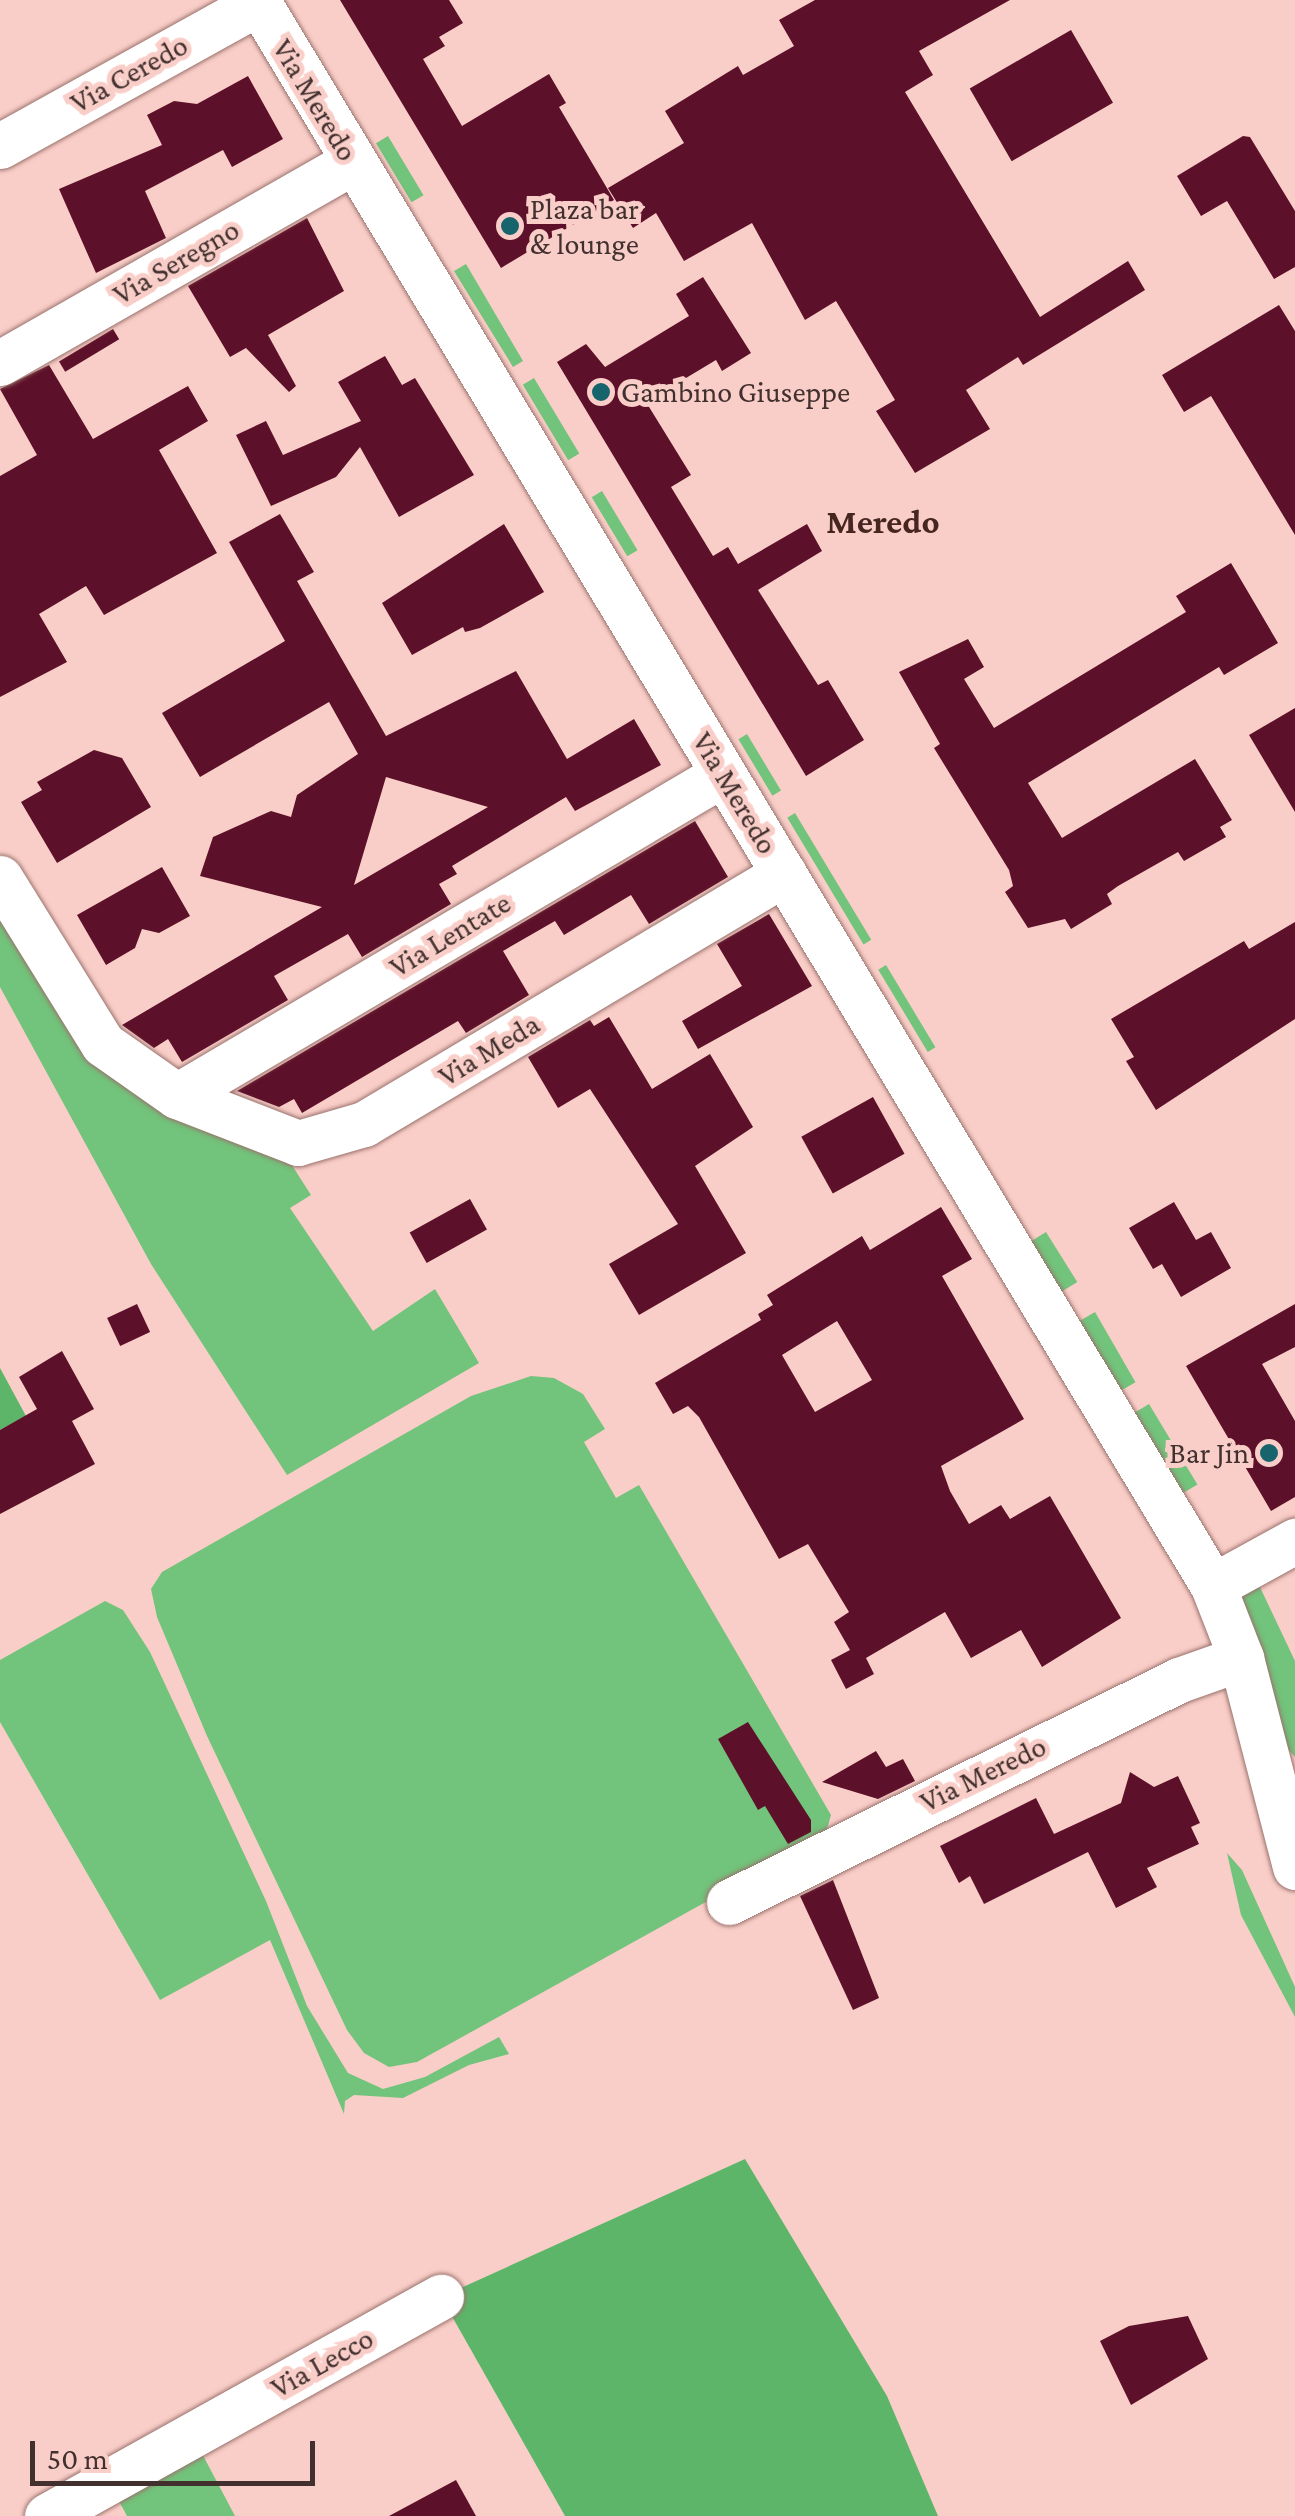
<!DOCTYPE html>
<html>
<head>
<meta charset="utf-8">
<style>
	body { margin:0 }
	#map { position:relative; width:1295px; height:2516px; overflow:hidden; background:#facec8; font-family:"Crimson Pro",serif }
	div>[style] { position:absolute }
	[style*='--x'] { left:calc(var(--x)*1px); top:calc(var(--y)*1px); width:calc(var(--w)*1px); rotate:calc(var(--a)*1deg) }
	.green>* { inset:0; background:#72c37b; transform-origin:0 0 }
	.forest>* { inset:0; background:#5db569 }
	.building>* { inset:0; background:#5d1029; transform-origin:0 0 }
	.roads { filter:drop-shadow(0 0 2px #99726d) drop-shadow(0 0 2px #99726d) }
	.street>* { height:45px; margin:-22.5px; padding:0 22.5px; transform-origin:22.5px; border-radius:22.5px; background:#fff }
	.dots>* { width:28px; height:28px; translate:-50% -50%; box-sizing:border-box; border:5px solid #facec8; border-radius:50% }
	span { translate:-50% -50%; white-space:nowrap; text-align:center; line-height:1.15; -webkit-text-stroke:10px #facec8; paint-order:stroke }
	.street-label { font-size:30px; color:#41302e }
	.poi-label { font-size:30px; color:#41302e }
	.left { translate:0 -50%; text-align:left }
	.right { translate:-100% -50%; text-align:right }
	.quarter-label { font-size:35px; color:#472622; font-weight:700 }
	.scale { position:absolute; left:30px; top:2441px; width:285px; height:45px; box-sizing:border-box; border:5px solid #41302e; border-top:0; padding-left:12px; font-size:30px; line-height:35px; white-space:nowrap; color:#41302e; -webkit-text-stroke:8px #facec8; paint-order:stroke }
</style>
</head>
<body>
<div id="map">
	<div class="green">
		<i style="left:388px;top:136px;width:69px;height:14px;rotate:59deg"></i>
		<i style="clip-path:polygon(466px 264px,523px 361px,513px 367px,454px 271px)"></i>
		<i style="left:534px;top:378px;width:88px;height:13px;rotate:59deg"></i>
		<i style="left:602px;top:491px;width:69px;height:12px;rotate:59deg"></i>
		<i style="left:747px;top:734px;width:66px;height:10px;rotate:59deg"></i>
		<i style="left:795px;top:813px;width:148px;height:9px;rotate:59deg"></i>
		<i style="clip-path:polygon(0 909px,47px 992px,288px 1159px,311px 1195px,290px 1208px,373px 1331px,435px 1289px,479px 1363px,287px 1475px,151px 1264px,0 987px)"></i>
		<i style="left:886px;top:965px;width:96px;height:9px;rotate:59deg"></i>
		<i style="left:1046px;top:1232px;width:59px;height:18px;rotate:58deg"></i>
		<i style="left:1095px;top:1312px;width:81px;height:19px;rotate:60deg"></i>
		<i style="clip-path:polygon(531px 1376px,554px 1378px,583px 1394px,605px 1429px,584px 1442px,616px 1498px,639px 1485px,831px 1815px,825px 1836px,417px 2062px,389px 2067px,364px 2053px,347px 2030px,207px 1736px,157px 1617px,151px 1589px,162px 1572px,471px 1396px)"></i>
		<i style="left:1149px;top:1404px;width:94px;height:17px;rotate:59deg"></i>
		<i style="clip-path:polygon(1258px 1583px,1295px 1661px,1295px 1757px,1284px 1745px,1240px 1593px)"></i>
		<i style="clip-path:polygon(105px 1601px,123px 1610px,150px 1652px,266px 1901px,307px 2006px,348px 2073px,383px 2089px,425px 2077px,499px 2037px,509px 2054px,469px 2065px,403px 2098px,354px 2095px,345px 2101px,344px 2114px,270px 1940px,160px 2000px,0 1722px,0 1660px)"></i>
		<i style="clip-path:polygon(1227px 1853px,1242px 1870px,1295px 1987px,1295px 2017px,1241px 1915px)"></i>
		<i style="clip-path:polygon(198px 2446px,235px 2516px,127px 2516px,114px 2492px)"></i>
	</div>
	<div class="forest">
		<i style="clip-path:polygon(0 1368px,26px 1416px,0 1430px)"></i>
		<i style="clip-path:polygon(745px 2159px,887px 2396px,938px 2516px,565px 2516px,441px 2297px)"></i>
	</div>
	<div class="building">
		<i style="clip-path:polygon(340px 0,449px 0,463px 23px,439px 37px,445px 46px,423px 59px,462px 126px,549px 74px,566px 103px,559px 107px,614px 200px,501px 268px)"></i>
		<i style="clip-path:polygon(815px 0,1010px 0,919px 51px,933px 75px,905px 92px,1040px 317px,1128px 261px,1145px 290px,1023px 365px,1018px 357px,966px 390px,990px 429px,915px 473px,876px 411px,895px 400px,836px 301px,805px 320px,752px 223px,684px 261px,656px 213px,633px 228px,608px 188px,684px 143px,665px 111px,738px 66px,743px 75px,794px 46px,779px 20px)"></i>
		<i style="left:1071px;top:30px;width:84px;height:117px;rotate:60deg"></i>
		<i style="clip-path:polygon(248px 76px,283px 139px,232px 167px,223px 150px,145px 191px,166px 238px,96px 273px,59px 189px,162px 145px,147px 115px,174px 101px,197px 104px)"></i>
		<i style="clip-path:polygon(1243px 136px,1250px 137px,1295px 211px,1295px 267px,1274px 279px,1227px 201px,1201px 216px,1177px 176px)"></i>
		<i style="clip-path:polygon(307px 218px,344px 291px,268px 335px,296px 386px,289px 392px,246px 348px,230px 357px,188px 286px)"></i>
		<i style="clip-path:polygon(703px 277px,751px 353px,722px 371px,716px 360px,646px 402px,691px 475px,671px 487px,713px 556px,728px 547px,738px 564px,807px 524px,822px 551px,758px 590px,818px 685px,828px 680px,864px 740px,806px 776px,557px 362px,586px 344px,605px 367px,689px 316px,676px 294px)"></i>
		<i style="clip-path:polygon(1279px 305px,1295px 331px,1295px 535px,1211px 396px,1184px 412px,1162px 375px)"></i>
		<i style="left:113px;top:329px;width:12px;height:63px;rotate:59deg"></i>
		<i style="clip-path:polygon(385px 356px,402px 385px,415px 378px,474px 475px,399px 517px,360px 447px,336px 477px,271px 506px,236px 435px,266px 421px,283px 455px,361px 421px,338px 382px)"></i>
		<i style="clip-path:polygon(49px 365px,93px 439px,188px 386px,208px 421px,159px 450px,217px 553px,104px 615px,86px 586px,39px 614px,67px 662px,0 697px,0 476px,37px 455px,0 389px)"></i>
		<i style="clip-path:polygon(evenodd,280px 514px,314px 572px,297px 581px,386px 736px,516px 671px,567px 759px,634px 719px,661px 765px,575px 811px,566px 797px,452px 866px,457px 874px,439px 884px,451px 904px,362px 957px,348px 934px,274px 976px,288px 1000px,182px 1062px,168px 1039px,154px 1048px,122px 1025px,322px 907px,200px 876px,213px 837px,271px 811px,291px 817px,297px 795px,358px 754px,329px 702px,200px 777px,162px 713px,285px 641px,229px 542px,280px 514px,386px 777px,488px 807px,354px 885px,386px 777px)"></i>
		<i style="clip-path:polygon(504px 524px,544px 592px,480px 628px,465px 632px,463px 627px,412px 655px,382px 603px)"></i>
		<i style="clip-path:polygon(1231px 563px,1278px 643px,1224px 675px,1219px 667px,1028px 783px,1062px 838px,1195px 759px,1232px 820px,1220px 827px,1226px 837px,1184px 861px,1178px 852px,1118px 886px,1107px 894px,1112px 904px,1071px 929px,1065px 919px,1028px 928px,1005px 892px,1013px 886px,1009px 870px,934px 748px,940px 744px,899px 672px,968px 639px,984px 667px,964px 679px,994px 728px,1186px 612px,1176px 596px)"></i>
		<i style="clip-path:polygon(1295px 708px,1295px 812px,1249px 735px)"></i>
		<i style="clip-path:polygon(94px 750px,122px 758px,151px 807px,57px 863px,21px 802px,42px 790px,37px 782px)"></i>
		<i style="clip-path:polygon(695px 821px,728px 877px,649px 924px,631px 895px,564px 935px,555px 921px,503px 951px,529px 995px,466px 1033px,458px 1021px,302px 1113px,294px 1099px,279px 1107px,237px 1091px)"></i>
		<i style="clip-path:polygon(162px 867px,190px 916px,159px 933px,142px 929px,135px 948px,106px 965px,77px 915px)"></i>
		<i style="clip-path:polygon(769px 914px,812px 986px,698px 1049px,682px 1021px,742px 986px,717px 944px)"></i>
		<i style="clip-path:polygon(1295px 922px,1295px 1019px,1156px 1110px,1126px 1061px,1134px 1057px,1111px 1019px,1244px 941px,1249px 949px)"></i>
		<i style="clip-path:polygon(609px 1017px,652px 1089px,710px 1054px,753px 1127px,695px 1166px,746px 1253px,639px 1315px,609px 1264px,678px 1224px,590px 1089px,558px 1108px,528px 1057px,590px 1020px,594px 1026px)"></i>
		<i style="left:873px;top:1097px;width:65px;height:82px;rotate:61deg"></i>
		<i style="left:470px;top:1199px;width:35px;height:69px;rotate:61deg"></i>
		<i style="clip-path:polygon(1174px 1202px,1196px 1240px,1211px 1232px,1231px 1268px,1181px 1297px,1162px 1264px,1153px 1269px,1129px 1228px)"></i>
		<i style="clip-path:polygon(evenodd,941px 1207px,972px 1259px,942px 1276px,1024px 1419px,941px 1466px,950px 1491px,969px 1524px,1001px 1505px,1010px 1519px,1050px 1496px,1121px 1618px,1042px 1667px,1021px 1630px,971px 1658px,945px 1612px,866px 1658px,874px 1674px,846px 1689px,831px 1660px,850px 1650px,834px 1622px,849px 1612px,808px 1544px,779px 1559px,699px 1417px,688px 1406px,673px 1414px,655px 1383px,761px 1320px,758px 1314px,773px 1305px,767px 1295px,862px 1236px,870px 1250px,941px 1207px,837px 1321px,872px 1380px,815px 1412px,782px 1355px,837px 1321px)"></i>
		<i style="left:137px;top:1304px;width:31px;height:33px;rotate:65deg"></i>
		<i style="clip-path:polygon(1295px 1304px,1295px 1347px,1262px 1364px,1295px 1421px,1295px 1497px,1271px 1511px,1186px 1366px)"></i>
		<i style="clip-path:polygon(62px 1351px,94px 1409px,72px 1421px,95px 1464px,0 1514px,0 1430px,37px 1409px,19px 1377px)"></i>
		<i style="clip-path:polygon(748px 1722px,811px 1820px,811px 1832px,788px 1844px,765px 1806px,758px 1810px,718px 1739px)"></i>
		<i style="clip-path:polygon(876px 1751px,886px 1767px,903px 1759px,915px 1781px,878px 1799px,822px 1782px)"></i>
		<i style="clip-path:polygon(1130px 1772px,1154px 1787px,1178px 1776px,1200px 1823px,1191px 1827px,1199px 1844px,1147px 1868px,1157px 1887px,1116px 1908px,1088px 1852px,984px 1904px,970px 1876px,959px 1883px,940px 1846px,1036px 1798px,1054px 1834px,1121px 1803px)"></i>
		<i style="clip-path:polygon(833px 1880px,879px 1998px,853px 2010px,800px 1896px)"></i>
		<i style="clip-path:polygon(1188px 2316px,1208px 2359px,1131px 2405px,1100px 2341px,1129px 2326px)"></i>
		<i style="clip-path:polygon(456px 2480px,476px 2516px,389px 2516px)"></i>
	</div>
	<div class="roads">
		<div class="street">
			<i style="--x:257;--y:0;--w:1852;--a:58.92"></i>
			<i style="--x:1213;--y:1586;--w:77;--a:68.7"></i>
			<i style="--x:1241;--y:1658;--w:216;--a:75.5"></i>
			<i style="--x:0;--y:146;--w:295;--a:-29"></i>
			<i style="--x:0;--y:363;--w:405;--a:-29.7"></i>
			<i style="--x:0;--y:878;--w:195;--a:58.2"></i>
			<i style="--x:103;--y:1044;--w:90;--a:35.1"></i>
			<i style="--x:177;--y:1096;--w:130;--a:21.2"></i>
			<i style="--x:298;--y:1143;--w:69;--a:-16.1"></i>
			<i style="--x:364;--y:1124;--w:489;--a:-30.8"></i>
			<i style="--x:177;--y:1096;--w:634;--a:-30.53"></i>
			<i style="--x:1213;--y:1586;--w:94;--a:-28.8"></i>
			<i style="--x:729;--y:1902;--w:502;--a:-26.26"></i>
			<i style="--x:1179;--y:1680;--w:66;--a:-19.5"></i>
			<i style="--x:47;--y:2516;--w:451;--a:-29.1"></i>
		</div>
	</div>
	<div class="dots">
		<i style="left:510px;top:226px;background:#17646d"></i>
		<i style="left:601px;top:392px;background:#17646d"></i>
		<i style="left:1269px;top:1453px;background:#17646d"></i>
	</div>
	<div class="street-label">
		<span style="left:129px;top:74px;rotate:-29deg">Via Ceredo</span>
		<span style="left:315px;top:100px;rotate:59deg">Via Meredo</span>
		<span style="left:176px;top:262px;rotate:-30deg">Via Seregno</span>
		<span style="left:735px;top:793px;rotate:59deg">Via Meredo</span>
		<span style="left:450px;top:935px;rotate:-31deg">Via Lentate</span>
		<span style="left:489px;top:1050px;rotate:-31deg">Via Meda</span>
		<span style="left:983px;top:1774px;rotate:-26deg">Via Meredo</span>
		<span style="left:322px;top:2363px;rotate:-29deg">Via Lecco</span>
	</div>
	<div class="poi-label">
		<span class="left" style="left:530px;top:226px">Plaza bar<br>&amp; lounge</span>
		<span class="left" style="left:621px;top:392px">Gambino Giuseppe</span>
		<span class="right" style="left:1249px;top:1453px">Bar Jin</span>
	</div>
	<div class="quarter-label">
		<span style="left:883px;top:522px">Meredo</span>
	</div>
	<div class="scale">50 m</div>
</div>
</body>
</html>
